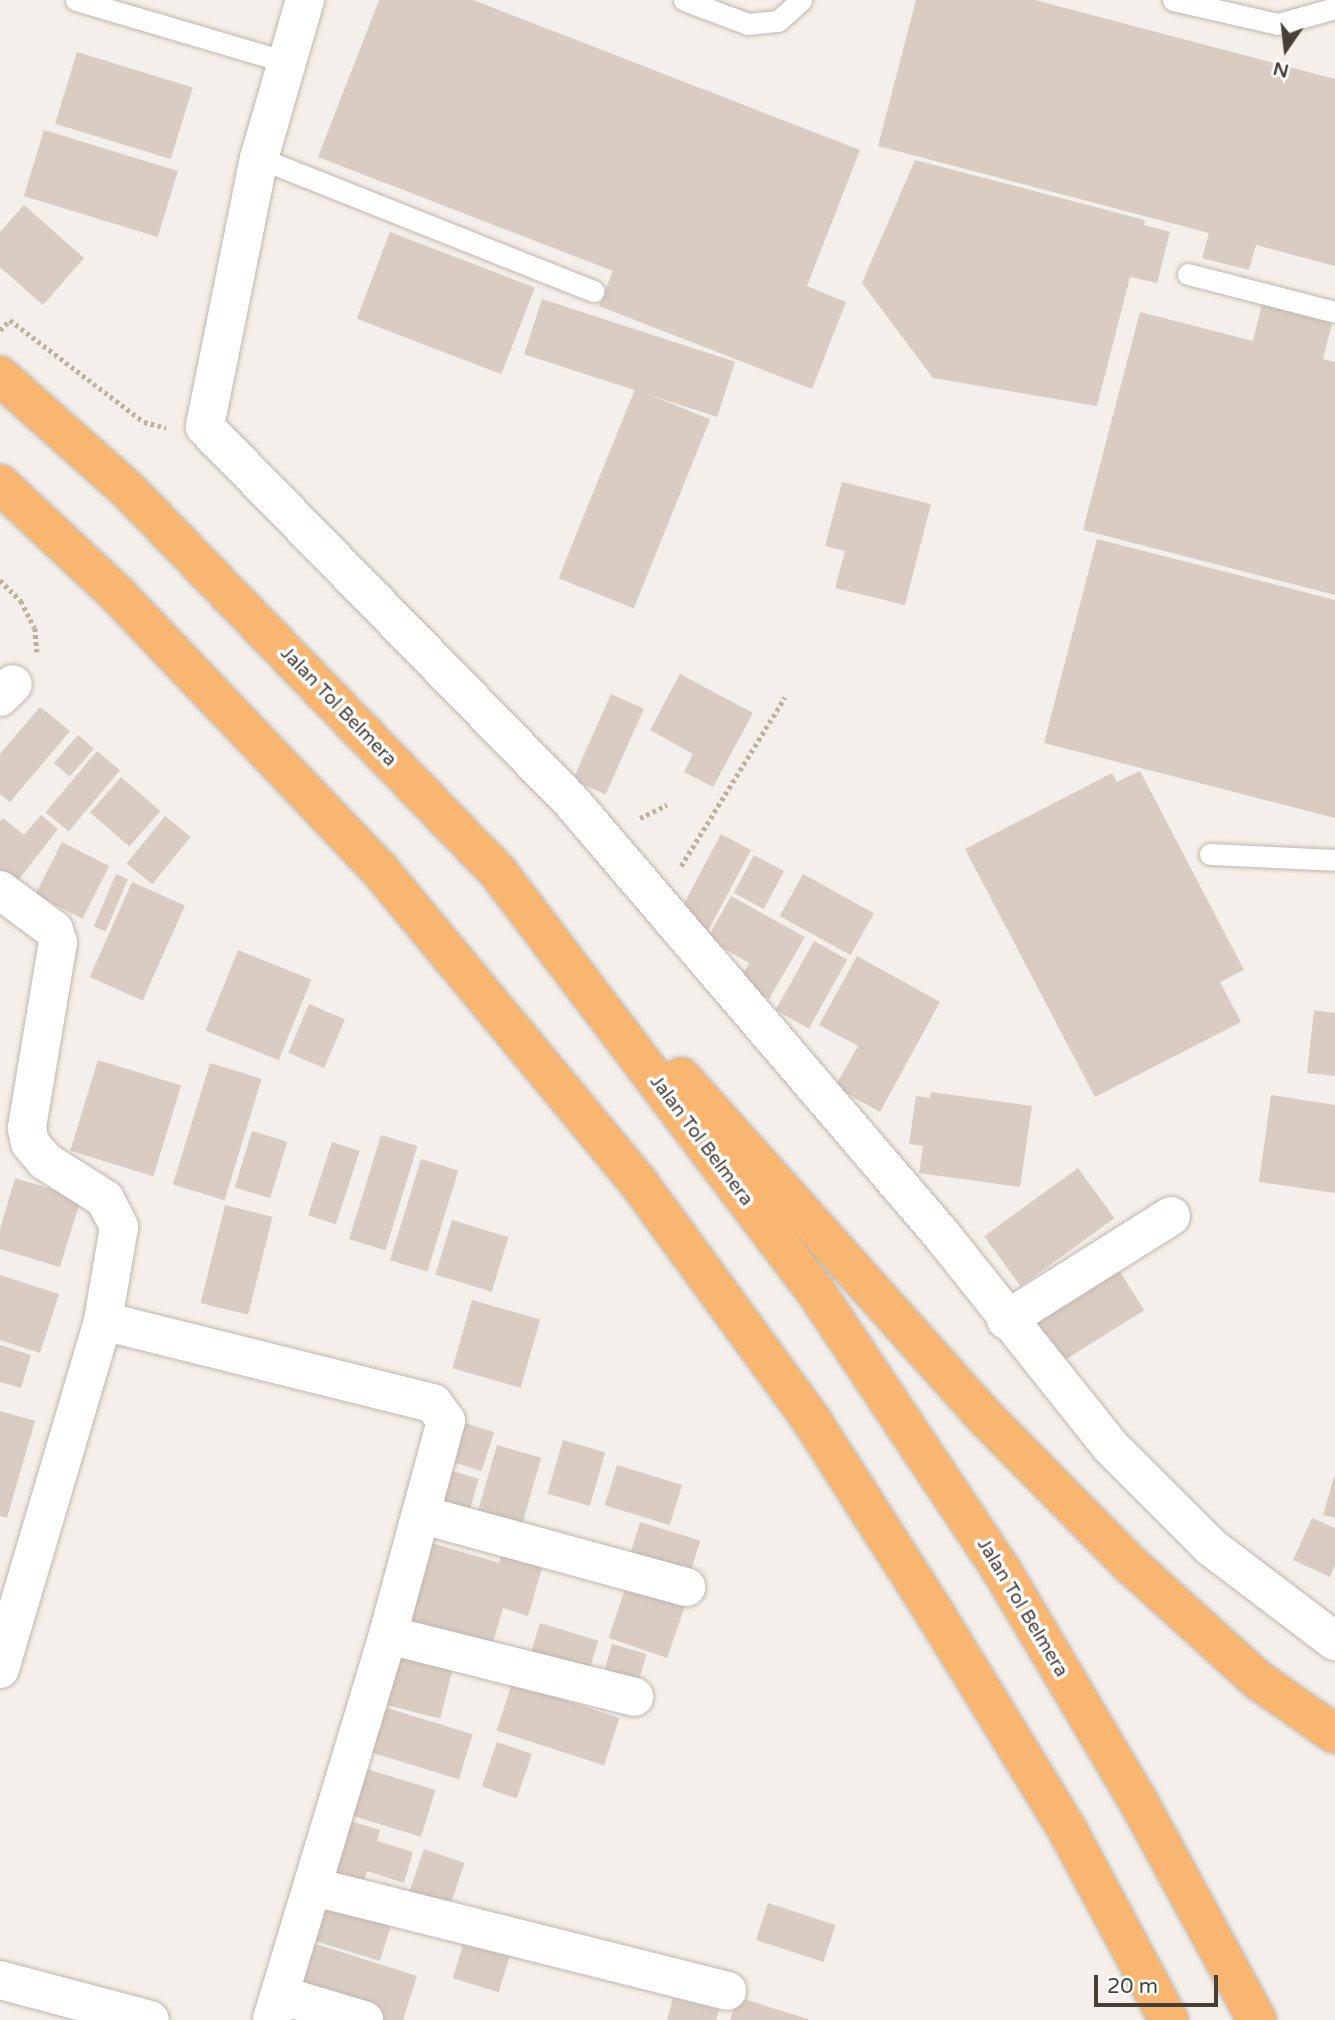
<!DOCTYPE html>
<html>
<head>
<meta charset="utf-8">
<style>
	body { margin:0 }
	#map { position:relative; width:1335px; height:2020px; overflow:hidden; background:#f4efea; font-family:"Varela Round",sans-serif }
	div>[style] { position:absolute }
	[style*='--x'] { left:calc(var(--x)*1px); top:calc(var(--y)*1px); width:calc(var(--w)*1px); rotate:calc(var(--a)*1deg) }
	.building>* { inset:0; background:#d9ccc3; transform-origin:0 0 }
	.path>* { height:4.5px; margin-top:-2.25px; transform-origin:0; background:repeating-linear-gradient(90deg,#c1af9e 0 3.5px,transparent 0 7px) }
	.roads { filter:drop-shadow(0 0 2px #c0b6ad) drop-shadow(0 0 2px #c0b6ad) }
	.service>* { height:21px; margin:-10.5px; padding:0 10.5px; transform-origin:10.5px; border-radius:10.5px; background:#fff }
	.minor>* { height:38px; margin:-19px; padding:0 19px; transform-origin:19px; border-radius:19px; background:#fff }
	.motorway>* { height:38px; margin:-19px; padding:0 19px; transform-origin:19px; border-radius:19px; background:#f8b671 }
	span { translate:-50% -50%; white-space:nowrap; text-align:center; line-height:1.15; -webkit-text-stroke:7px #fff; paint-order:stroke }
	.street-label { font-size:19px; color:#483f38 }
	.north { position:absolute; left:1251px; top:14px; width:70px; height:70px; -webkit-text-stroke:5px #fff; paint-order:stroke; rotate:194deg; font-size:19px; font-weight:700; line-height:28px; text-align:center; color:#483f38 }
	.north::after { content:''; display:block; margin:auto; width:24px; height:32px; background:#483f38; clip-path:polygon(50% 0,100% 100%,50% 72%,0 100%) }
	.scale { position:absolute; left:1094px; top:1975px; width:124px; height:32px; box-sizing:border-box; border:4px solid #483f38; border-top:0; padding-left:9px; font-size:21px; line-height:24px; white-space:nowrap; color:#483f38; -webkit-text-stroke:5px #fff; paint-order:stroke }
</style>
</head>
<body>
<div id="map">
	<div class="building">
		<i style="clip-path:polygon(379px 0,473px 0,860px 150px,807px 286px,846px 302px,812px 389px,599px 306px,613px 271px,318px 157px)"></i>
		<i style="clip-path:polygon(916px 0,1035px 0,1335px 79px,1335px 266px,1256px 245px,1249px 270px,1202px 258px,1209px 233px,878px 146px)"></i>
		<i style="left:77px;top:52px;width:121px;height:75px;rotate:17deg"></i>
		<i style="left:44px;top:130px;width:140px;height:69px;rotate:17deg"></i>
		<i style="clip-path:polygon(915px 160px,1145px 220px,1144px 225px,1170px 232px,1157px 283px,1130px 277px,1097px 406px,933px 378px,862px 283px)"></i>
		<i style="clip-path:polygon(24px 205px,84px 258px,43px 305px,0 267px,0 232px)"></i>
		<i style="left:390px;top:232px;width:155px;height:93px;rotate:21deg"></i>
		<i style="left:542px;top:299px;width:203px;height:58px;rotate:18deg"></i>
		<i style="clip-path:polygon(1262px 304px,1332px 323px,1323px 359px,1335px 362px,1335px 595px,1083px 530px,1140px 312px,1253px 341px)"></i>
		<i style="left:635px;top:389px;width:81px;height:204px;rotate:22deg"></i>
		<i style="clip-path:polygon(842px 482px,931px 504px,905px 605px,835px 588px,845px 551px,825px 546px)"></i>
		<i style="clip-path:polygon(1097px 539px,1335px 600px,1335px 818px,1044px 743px)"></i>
		<i style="clip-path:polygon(680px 674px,753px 713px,713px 787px,684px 772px,693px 754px,650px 730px)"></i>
		<i style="left:611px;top:694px;width:36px;height:94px;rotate:24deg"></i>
		<i style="clip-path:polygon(40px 707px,70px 731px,10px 802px,0 794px,0 754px)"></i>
		<i style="left:78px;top:735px;width:21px;height:37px;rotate:41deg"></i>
		<i style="left:97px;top:751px;width:30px;height:80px;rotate:40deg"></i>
		<i style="clip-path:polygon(1140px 771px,1244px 970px,1220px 982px,1241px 1022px,1095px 1097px,965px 849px,1112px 773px,1117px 782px)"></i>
		<i style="left:121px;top:777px;width:52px;height:47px;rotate:41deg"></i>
		<i style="clip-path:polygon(41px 815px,58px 829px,16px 883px,0 870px,0 821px,3px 818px,24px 835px)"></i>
		<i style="left:165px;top:816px;width:33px;height:61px;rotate:39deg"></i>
		<i style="left:721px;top:834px;width:34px;height:95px;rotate:28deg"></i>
		<i style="left:62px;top:842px;width:53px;height:59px;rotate:27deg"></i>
		<i style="left:754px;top:855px;width:34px;height:43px;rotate:28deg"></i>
		<i style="left:116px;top:874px;width:13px;height:57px;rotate:23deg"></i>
		<i style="left:803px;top:874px;width:81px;height:48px;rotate:29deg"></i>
		<i style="left:132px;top:882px;width:58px;height:104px;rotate:24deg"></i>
		<i style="clip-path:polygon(731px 896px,805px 937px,769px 999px,739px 982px,749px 963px,707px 939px)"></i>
		<i style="left:814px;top:941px;width:38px;height:79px;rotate:29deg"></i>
		<i style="left:238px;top:950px;width:79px;height:87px;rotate:22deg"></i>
		<i style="clip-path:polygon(857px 956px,940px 1002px,880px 1112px,835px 1087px,858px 1046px,819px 1025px)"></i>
		<i style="left:309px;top:1004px;width:39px;height:53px;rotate:23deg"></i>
		<i style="clip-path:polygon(1314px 1010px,1335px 1013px,1335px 1076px,1307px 1073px)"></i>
		<i style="left:98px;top:1060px;width:87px;height:95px;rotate:17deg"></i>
		<i style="left:210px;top:1063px;width:54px;height:127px;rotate:17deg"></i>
		<i style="clip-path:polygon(931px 1092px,1032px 1106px,1020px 1187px,919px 1173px,923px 1146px,909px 1144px,916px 1096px,930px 1098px)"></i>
		<i style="clip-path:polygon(1271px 1095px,1335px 1105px,1335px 1193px,1259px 1182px)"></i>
		<i style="left:252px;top:1131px;width:37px;height:59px;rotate:17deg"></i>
		<i style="left:381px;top:1135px;width:38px;height:109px;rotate:17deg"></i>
		<i style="left:332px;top:1142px;width:29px;height:77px;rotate:18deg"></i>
		<i style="left:421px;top:1159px;width:39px;height:106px;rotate:17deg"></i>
		<i style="left:1078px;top:1168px;width:62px;height:116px;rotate:54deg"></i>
		<i style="clip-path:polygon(15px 1178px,81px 1198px,60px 1267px,0 1249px,0 1229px)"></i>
		<i style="left:225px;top:1205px;width:49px;height:101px;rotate:14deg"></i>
		<i style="left:452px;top:1220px;width:59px;height:57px;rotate:17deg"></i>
		<i style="left:1114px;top:1262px;width:57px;height:97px;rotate:58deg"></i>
		<i style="clip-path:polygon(0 1275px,59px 1294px,40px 1353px,0 1340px)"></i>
		<i style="left:472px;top:1300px;width:71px;height:71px;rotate:16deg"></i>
		<i style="clip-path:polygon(0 1345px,31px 1355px,21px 1388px,0 1382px)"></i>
		<i style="clip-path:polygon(0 1411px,35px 1421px,7px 1518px,0 1516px)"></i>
		<i style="left:456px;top:1420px;width:40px;height:41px;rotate:18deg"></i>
		<i style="left:563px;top:1440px;width:44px;height:56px;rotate:16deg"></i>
		<i style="left:497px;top:1445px;width:46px;height:84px;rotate:16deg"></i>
		<i style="left:617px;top:1465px;width:68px;height:42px;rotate:17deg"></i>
		<i style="left:448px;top:1470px;width:32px;height:34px;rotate:16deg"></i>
		<i style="clip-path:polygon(1334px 1477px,1335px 1477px,1335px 1518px,1323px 1515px)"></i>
		<i style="clip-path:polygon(1312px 1518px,1335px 1528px,1335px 1565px,1330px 1577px,1293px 1560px)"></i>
		<i style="left:640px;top:1522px;width:63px;height:44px;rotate:17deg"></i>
		<i style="clip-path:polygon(425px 1541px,499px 1563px,503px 1549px,544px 1561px,528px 1616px,503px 1608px,490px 1652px,401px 1626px)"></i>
		<i style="left:628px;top:1581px;width:62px;height:60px;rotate:19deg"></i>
		<i style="left:540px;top:1623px;width:61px;height:43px;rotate:17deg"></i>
		<i style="left:612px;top:1644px;width:36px;height:41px;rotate:16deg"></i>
		<i style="left:389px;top:1651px;width:66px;height:53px;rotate:14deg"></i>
		<i style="left:512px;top:1683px;width:113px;height:50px;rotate:18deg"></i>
		<i style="left:377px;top:1705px;width:100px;height:47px;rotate:17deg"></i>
		<i style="left:497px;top:1742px;width:37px;height:47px;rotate:19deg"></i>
		<i style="left:357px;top:1766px;width:82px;height:49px;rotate:17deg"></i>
		<i style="clip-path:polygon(340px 1818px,380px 1830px,377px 1841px,413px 1852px,404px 1883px,367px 1871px,362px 1886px,323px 1873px)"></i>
		<i style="left:424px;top:1849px;width:43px;height:51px;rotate:19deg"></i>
		<i style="left:768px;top:1903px;width:71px;height:39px;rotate:18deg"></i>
		<i style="left:327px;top:1905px;width:67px;height:38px;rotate:17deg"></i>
		<i style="left:465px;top:1938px;width:48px;height:42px;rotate:17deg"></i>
		<i style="clip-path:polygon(313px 1943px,417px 1976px,403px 2020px,385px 2020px,298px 1992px)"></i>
		<i style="clip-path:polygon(737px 1997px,808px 2019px,808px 2020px,730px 2020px)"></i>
		<i style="clip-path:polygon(673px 1998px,719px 2010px,716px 2020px,667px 2020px)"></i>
	</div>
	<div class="path">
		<i style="--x:0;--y:330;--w:14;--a:-45"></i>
		<i style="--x:10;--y:320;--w:168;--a:37.3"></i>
		<i style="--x:144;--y:422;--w:23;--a:15"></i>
		<i style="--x:0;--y:580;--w:30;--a:45"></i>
		<i style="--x:21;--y:601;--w:30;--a:63"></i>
		<i style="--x:35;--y:628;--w:24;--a:85"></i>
		<i style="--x:640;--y:818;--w:30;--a:-26"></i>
		<i style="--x:681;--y:866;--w:198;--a:-58.4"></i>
	</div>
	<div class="roads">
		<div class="service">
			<i style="--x:76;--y:0;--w:220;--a:16.4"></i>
			<i style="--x:684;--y:0;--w:68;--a:20.6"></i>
			<i style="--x:748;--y:24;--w:30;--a:-6"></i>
			<i style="--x:778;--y:21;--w:31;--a:-42"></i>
			<i style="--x:1173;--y:0;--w:108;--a:12.9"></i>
			<i style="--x:1278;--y:24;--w:59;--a:-15.7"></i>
			<i style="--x:259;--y:158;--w:360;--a:21.7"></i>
			<i style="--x:1188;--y:274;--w:152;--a:14.5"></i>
			<i style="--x:1210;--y:854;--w:125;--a:2.7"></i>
		</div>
		<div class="minor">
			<i style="--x:305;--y:0;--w:165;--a:106.2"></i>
			<i style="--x:259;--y:158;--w:274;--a:101.4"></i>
			<i style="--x:205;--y:427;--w:523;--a:45.62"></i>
			<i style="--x:571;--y:801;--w:570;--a:49.49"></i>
			<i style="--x:941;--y:1234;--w:271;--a:51.4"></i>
			<i style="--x:1110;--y:1446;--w:143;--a:45"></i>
			<i style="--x:1211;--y:1547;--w:156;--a:37.2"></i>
			<i style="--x:0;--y:697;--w:18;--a:-45"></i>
			<i style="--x:0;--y:890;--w:67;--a:36.5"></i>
			<i style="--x:54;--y:930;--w:13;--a:72"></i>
			<i style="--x:58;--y:942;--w:189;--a:99.5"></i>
			<i style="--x:27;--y:1128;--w:15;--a:79"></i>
			<i style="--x:30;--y:1143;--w:23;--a:50"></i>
			<i style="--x:45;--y:1161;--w:71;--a:32.3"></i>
			<i style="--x:105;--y:1199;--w:31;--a:63"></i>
			<i style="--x:119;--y:1227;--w:95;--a:99.7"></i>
			<i style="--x:103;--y:1321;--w:363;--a:106.5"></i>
			<i style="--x:1006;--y:1320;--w:195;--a:-32.2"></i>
			<i style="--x:103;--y:1321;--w:340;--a:14"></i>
			<i style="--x:433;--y:1403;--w:22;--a:54"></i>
			<i style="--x:446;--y:1421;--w:222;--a:105.2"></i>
			<i style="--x:388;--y:1635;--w:402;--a:106.8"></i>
			<i style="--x:423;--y:1515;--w:273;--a:15.3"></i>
			<i style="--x:388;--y:1635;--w:254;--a:14.1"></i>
			<i style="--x:314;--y:1887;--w:426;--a:14.1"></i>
			<i style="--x:0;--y:1980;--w:155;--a:14.9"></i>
			<i style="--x:280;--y:1995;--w:88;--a:16.6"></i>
		</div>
		<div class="motorway">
			<i style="--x:0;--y:376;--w:174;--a:41.7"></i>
			<i style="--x:130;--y:492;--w:529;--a:45.92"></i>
			<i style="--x:498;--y:872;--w:527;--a:52.87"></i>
			<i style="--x:816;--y:1292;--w:335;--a:56.3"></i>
			<i style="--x:1002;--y:1571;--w:265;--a:59.4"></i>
			<i style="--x:1137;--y:1799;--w:251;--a:61.5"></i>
			<i style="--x:0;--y:484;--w:162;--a:43.2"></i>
			<i style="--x:118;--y:595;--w:378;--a:46.4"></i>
			<i style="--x:379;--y:869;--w:406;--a:50.4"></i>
			<i style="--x:638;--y:1182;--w:296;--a:53.9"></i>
			<i style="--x:812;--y:1421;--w:227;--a:57.4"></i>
			<i style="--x:934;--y:1612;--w:257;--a:58.5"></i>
			<i style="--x:1068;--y:1831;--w:214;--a:61.9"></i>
			<i style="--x:681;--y:1077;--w:459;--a:48.2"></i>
			<i style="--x:987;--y:1419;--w:204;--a:45.4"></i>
			<i style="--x:1130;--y:1564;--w:173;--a:42.2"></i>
			<i style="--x:1258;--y:1680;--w:94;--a:35"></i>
		</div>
	</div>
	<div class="street-label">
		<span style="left:338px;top:707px;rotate:46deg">Jalan Tol Belmera</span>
		<span style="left:701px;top:1141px;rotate:53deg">Jalan Tol Belmera</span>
		<span style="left:1022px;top:1608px;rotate:59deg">Jalan Tol Belmera</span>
	</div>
	<div class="north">N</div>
	<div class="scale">20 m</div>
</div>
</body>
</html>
